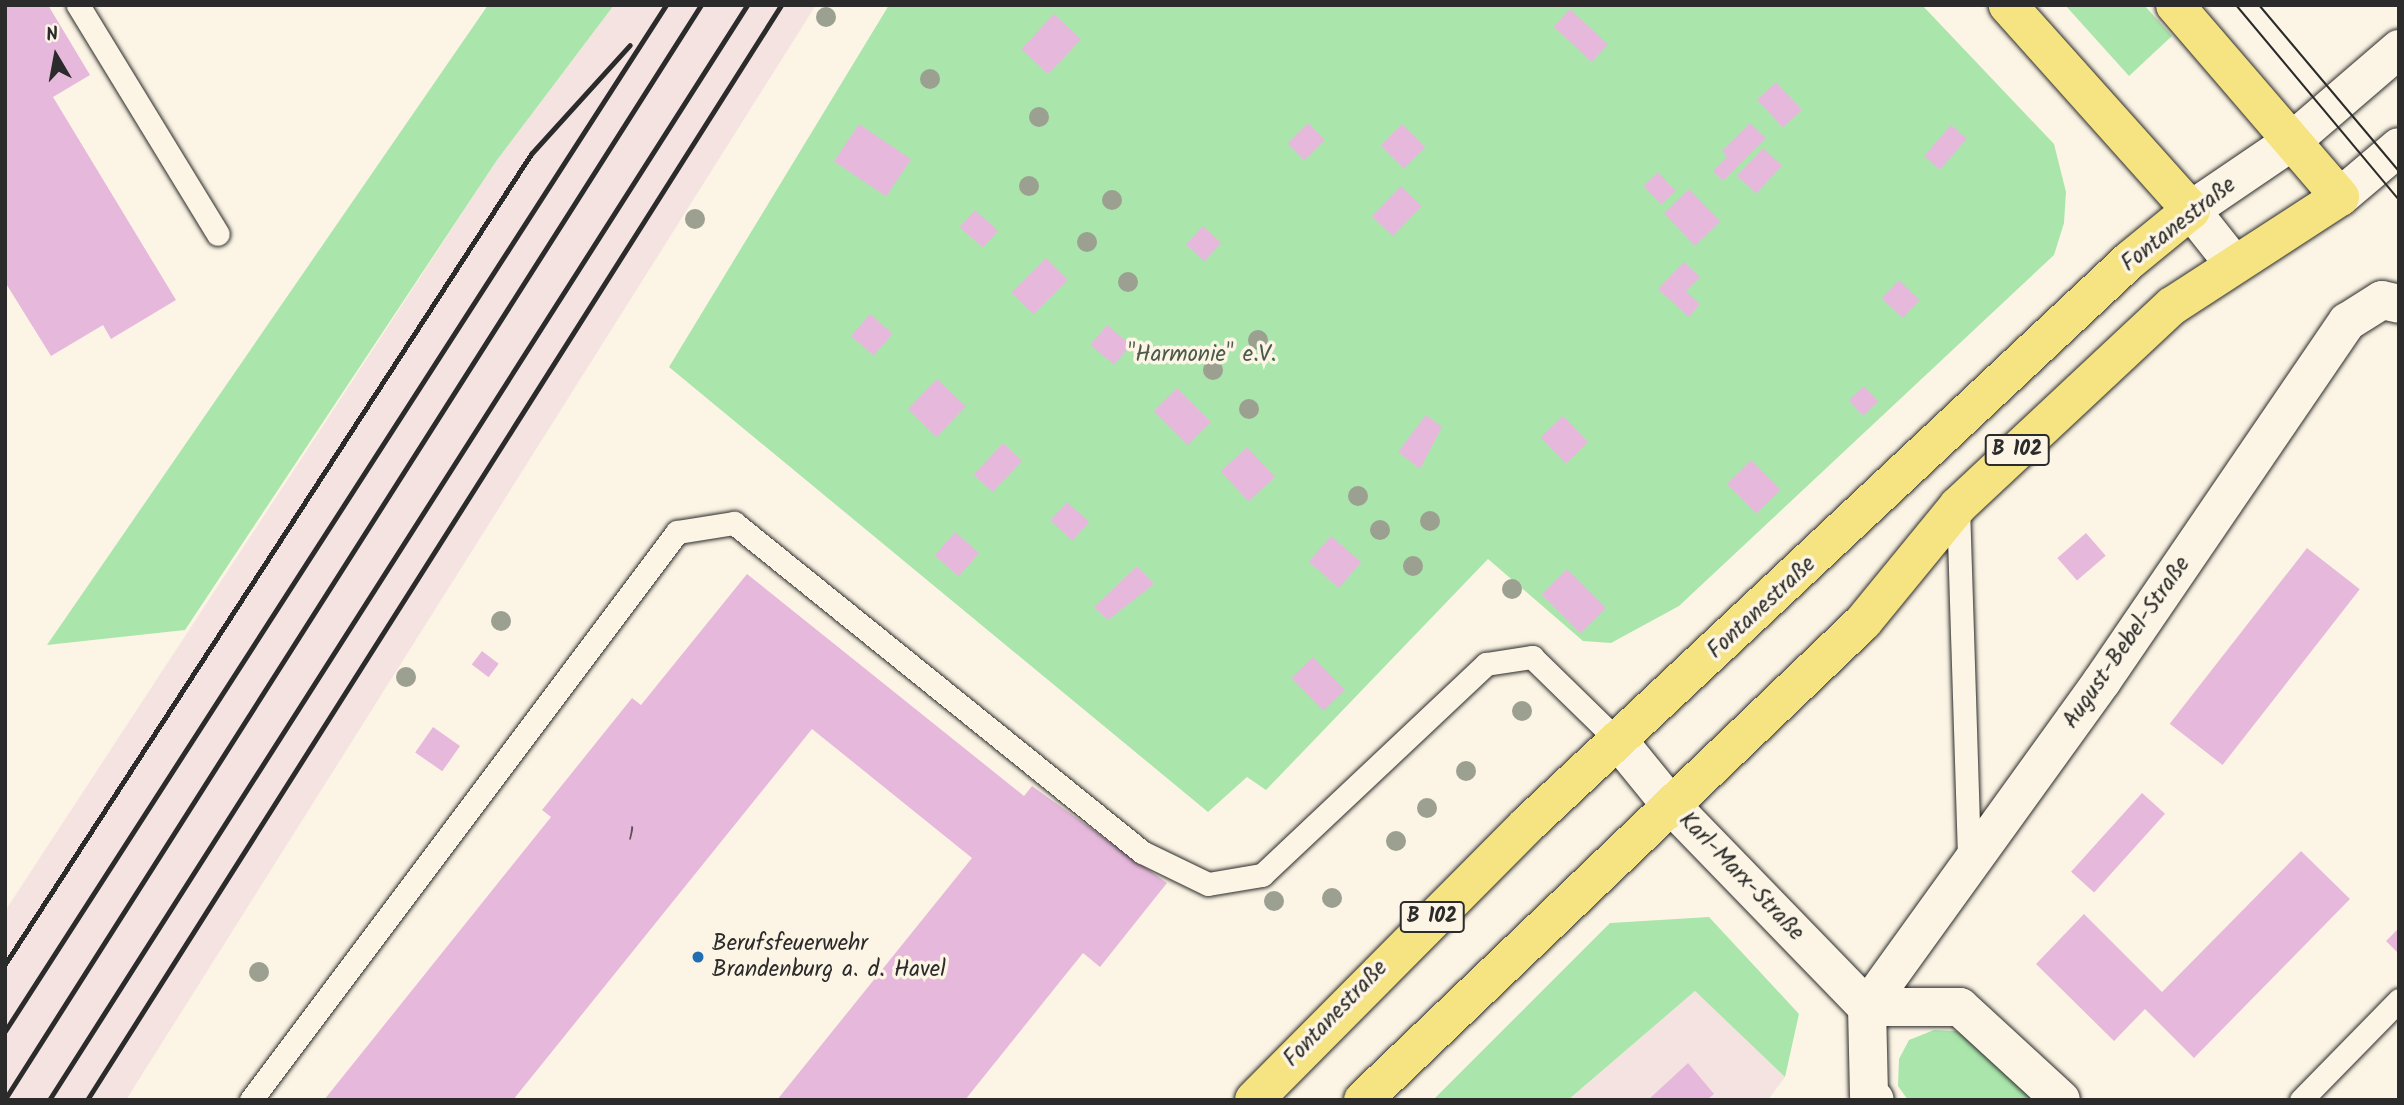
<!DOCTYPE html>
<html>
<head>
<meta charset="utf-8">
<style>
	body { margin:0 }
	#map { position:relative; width:2404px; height:1105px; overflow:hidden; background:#fcf5e5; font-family:Kalam,sans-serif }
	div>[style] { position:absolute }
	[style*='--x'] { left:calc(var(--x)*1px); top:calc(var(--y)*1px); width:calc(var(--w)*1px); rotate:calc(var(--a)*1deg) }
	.built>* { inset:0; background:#f5e3e2 }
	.green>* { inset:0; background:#aae6ac }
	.building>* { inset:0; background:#e6b9dc; transform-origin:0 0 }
	.roads { filter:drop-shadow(0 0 2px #2b2b2b) drop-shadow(0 0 2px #2b2b2b) }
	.service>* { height:23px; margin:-11.5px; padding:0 11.5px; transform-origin:11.5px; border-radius:11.5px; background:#fcf5e5 }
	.minor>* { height:38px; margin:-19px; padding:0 19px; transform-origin:19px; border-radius:19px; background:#fcf5e5 }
	.secondary>* { height:38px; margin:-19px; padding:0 19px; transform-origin:19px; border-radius:19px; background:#fcf5e5 }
	.primary>* { height:38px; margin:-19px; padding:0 19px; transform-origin:19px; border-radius:19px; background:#f6e381 }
	.tram>* { height:2px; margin:-1px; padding:0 1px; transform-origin:1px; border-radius:1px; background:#2b2b2b }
	.rail>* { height:5px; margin:-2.5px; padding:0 2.5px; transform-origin:2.5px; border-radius:2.5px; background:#2b2b2b }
	.trees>* { width:20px; height:20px; margin:-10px; border-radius:50%; background:#9ba090 }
	.dots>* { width:19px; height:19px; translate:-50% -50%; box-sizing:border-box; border:4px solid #fcf5e5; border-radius:50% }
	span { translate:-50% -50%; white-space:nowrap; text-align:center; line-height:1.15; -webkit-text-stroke:7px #fcf5e5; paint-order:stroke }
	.number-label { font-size:19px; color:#5a4e57 }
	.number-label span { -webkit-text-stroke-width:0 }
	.shield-label span { padding:2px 5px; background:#fcf5e5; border:2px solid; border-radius:5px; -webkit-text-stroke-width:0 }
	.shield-label { font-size:21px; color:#2b2b2b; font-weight:700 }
	.street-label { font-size:23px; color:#2b2b2b }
	.park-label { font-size:23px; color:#4b5a4b }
	.poi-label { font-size:23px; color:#2b2b2b }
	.left { translate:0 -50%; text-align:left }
	.frame { position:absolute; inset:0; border:7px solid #2b2b2b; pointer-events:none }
	.north { position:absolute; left:21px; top:21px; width:70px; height:70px; -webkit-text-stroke:5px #fcf5e5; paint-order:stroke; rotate:350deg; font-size:19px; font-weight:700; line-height:28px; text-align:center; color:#2b2b2b }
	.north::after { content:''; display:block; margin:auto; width:24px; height:32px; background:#2b2b2b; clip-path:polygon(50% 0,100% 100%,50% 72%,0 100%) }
</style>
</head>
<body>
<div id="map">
	<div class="built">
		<i style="clip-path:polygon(614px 5px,816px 5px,126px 1100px,5px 1100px,5px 911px,497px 160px)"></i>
		<i style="clip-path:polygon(1695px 991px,1785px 1077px,1768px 1100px,1568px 1100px)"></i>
	</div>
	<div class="green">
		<i style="clip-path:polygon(488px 5px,614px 5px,497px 160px,185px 630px,47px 645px)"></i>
		<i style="clip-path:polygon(889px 5px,1922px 5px,2054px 144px,2066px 192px,2064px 223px,2054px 255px,1679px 606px,1611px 643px,1583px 641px,1488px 559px,1266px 790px,1247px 777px,1208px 812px,669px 367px)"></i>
		<i style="clip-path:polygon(2065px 5px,2144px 5px,2172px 36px,2129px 76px)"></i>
		<i style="clip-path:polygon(1709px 917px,1799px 1014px,1785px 1077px,1695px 991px,1568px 1100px,1433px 1100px,1610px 923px)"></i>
		<i style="clip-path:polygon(1934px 1030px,1956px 1031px,1980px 1047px,2034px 1100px,1908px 1100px,1898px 1086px,1899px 1059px,1909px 1040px)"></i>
	</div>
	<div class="building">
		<i style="clip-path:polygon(5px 5px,48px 5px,90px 75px,53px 97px,176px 300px,111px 339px,103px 325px,51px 356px,5px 282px)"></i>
		<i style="left:1570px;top:9px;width:52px;height:24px;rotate:43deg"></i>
		<i style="left:1054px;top:14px;width:37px;height:48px;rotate:43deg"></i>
		<i style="left:1776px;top:82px;width:38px;height:26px;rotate:47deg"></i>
		<i style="left:1308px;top:123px;width:24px;height:29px;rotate:45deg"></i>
		<i style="clip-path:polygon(1750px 123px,1766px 138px,1723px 181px,1713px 171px,1727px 157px,1722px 151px)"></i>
		<i style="left:859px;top:124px;width:63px;height:45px;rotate:34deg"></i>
		<i style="left:1402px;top:124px;width:33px;height:30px;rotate:45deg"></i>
		<i style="left:1951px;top:125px;width:21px;height:41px;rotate:41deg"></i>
		<i style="left:1763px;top:148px;width:26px;height:38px;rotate:43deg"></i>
		<i style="left:1658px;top:172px;width:26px;height:20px;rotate:47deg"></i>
		<i style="left:1401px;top:186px;width:29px;height:42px;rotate:44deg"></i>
		<i style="left:1689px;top:189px;width:45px;height:35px;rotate:46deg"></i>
		<i style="left:975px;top:210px;width:31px;height:23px;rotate:42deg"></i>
		<i style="left:1203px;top:226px;width:25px;height:25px;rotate:43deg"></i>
		<i style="left:1046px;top:258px;width:31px;height:49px;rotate:45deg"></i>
		<i style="clip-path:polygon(1684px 262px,1700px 277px,1686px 291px,1700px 304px,1689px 317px,1658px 289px)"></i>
		<i style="left:1899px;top:280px;width:29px;height:25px;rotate:44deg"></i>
		<i style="left:870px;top:314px;width:30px;height:29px;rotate:41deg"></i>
		<i style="left:1107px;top:325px;width:31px;height:26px;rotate:40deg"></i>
		<i style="left:937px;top:379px;width:40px;height:42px;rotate:44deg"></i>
		<i style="left:1864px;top:386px;width:21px;height:21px;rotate:47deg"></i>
		<i style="left:1177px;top:388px;width:48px;height:33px;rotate:45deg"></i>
		<i style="clip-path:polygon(1426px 415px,1442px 427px,1420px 469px,1398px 452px)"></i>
		<i style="left:1563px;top:416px;width:36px;height:31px;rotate:46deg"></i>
		<i style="left:1003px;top:443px;width:26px;height:43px;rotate:43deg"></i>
		<i style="left:1247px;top:447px;width:41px;height:36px;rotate:47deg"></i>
		<i style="left:1751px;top:460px;width:42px;height:34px;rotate:45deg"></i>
		<i style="left:1067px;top:502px;width:30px;height:25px;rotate:42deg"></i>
		<i style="left:955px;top:532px;width:32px;height:31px;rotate:41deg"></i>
		<i style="left:2086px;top:533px;width:30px;height:38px;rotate:49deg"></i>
		<i style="left:1331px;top:536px;width:40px;height:34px;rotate:41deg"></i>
		<i style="left:2307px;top:548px;width:67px;height:223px;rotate:38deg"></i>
		<i style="clip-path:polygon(1137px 566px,1154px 584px,1108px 620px,1094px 607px)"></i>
		<i style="left:1567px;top:569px;width:55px;height:36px;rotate:45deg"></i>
		<i style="clip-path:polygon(747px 574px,1024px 796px,1032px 786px,1167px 883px,1100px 967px,1083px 953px,965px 1100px,777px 1100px,972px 858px,812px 729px,513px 1100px,324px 1100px,551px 817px,542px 810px,632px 698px,641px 705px)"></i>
		<i style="left:482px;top:651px;width:21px;height:17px;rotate:37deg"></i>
		<i style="left:1313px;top:657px;width:46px;height:30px;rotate:46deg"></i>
		<i style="left:433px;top:727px;width:33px;height:31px;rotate:35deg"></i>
		<i style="left:2142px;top:793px;width:31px;height:106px;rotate:42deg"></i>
		<i style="clip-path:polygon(2301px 851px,2350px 899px,2194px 1058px,2145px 1009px,2114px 1041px,2036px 964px,2084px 914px,2162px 992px)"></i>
		<i style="clip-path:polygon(2399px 928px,2399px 954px,2386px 941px)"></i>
		<i style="clip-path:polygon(1688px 1063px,1714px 1094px,1707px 1100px,1648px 1100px)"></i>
	</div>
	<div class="roads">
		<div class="service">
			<i style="--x:78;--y:5;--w:268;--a:58.6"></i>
			<i style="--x:1958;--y:506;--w:357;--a:88.2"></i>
			<i style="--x:251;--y:1100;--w:710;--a:-53.13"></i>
			<i style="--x:677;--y:532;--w:58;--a:-9"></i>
			<i style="--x:734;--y:523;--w:524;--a:38.88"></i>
			<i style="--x:1142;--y:852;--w:73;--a:25.9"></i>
			<i style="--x:1208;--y:884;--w:55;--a:-9.5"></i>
			<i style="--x:1262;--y:875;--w:308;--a:-43.3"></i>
			<i style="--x:1486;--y:664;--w:47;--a:-8.7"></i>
			<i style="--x:1532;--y:657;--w:123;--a:44.3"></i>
			<i style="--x:2301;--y:1100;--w:140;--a:-45.6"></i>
		</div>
		<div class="minor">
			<i style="--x:1620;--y:743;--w:77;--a:50.8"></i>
			<i style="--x:1669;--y:803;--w:284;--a:45.9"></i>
			<i style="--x:1867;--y:1007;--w:87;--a:88.7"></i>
			<i style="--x:1869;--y:1094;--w:8;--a:45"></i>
			<i style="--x:1867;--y:1007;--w:402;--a:-54.2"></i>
			<i style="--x:2102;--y:681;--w:435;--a:-55.7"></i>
			<i style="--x:2347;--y:322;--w:41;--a:-32.2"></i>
			<i style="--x:2382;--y:300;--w:17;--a:13"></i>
			<i style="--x:1867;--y:1007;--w:93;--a:0"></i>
			<i style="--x:1960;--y:1007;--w:137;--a:42.6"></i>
		</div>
		<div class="secondary">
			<i style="--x:2340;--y:197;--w:77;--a:-40.3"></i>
			<i style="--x:2233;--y:263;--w:68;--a:-128.4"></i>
			<i style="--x:2191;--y:210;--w:121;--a:-34.2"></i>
			<i style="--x:2291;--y:142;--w:143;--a:-40.7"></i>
		</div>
		<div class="primary">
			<i style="--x:1254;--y:1100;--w:387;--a:-45.2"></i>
			<i style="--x:1527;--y:825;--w:826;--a:-43.14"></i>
			<i style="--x:2130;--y:260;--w:79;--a:-39.3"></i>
			<i style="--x:2191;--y:210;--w:275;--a:-131.8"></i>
			<i style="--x:1363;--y:1100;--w:692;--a:-43.71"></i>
			<i style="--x:1863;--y:622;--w:150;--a:-50.7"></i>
			<i style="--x:1958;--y:506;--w:293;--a:-43.1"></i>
			<i style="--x:2172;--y:306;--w:200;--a:-33"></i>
			<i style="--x:2340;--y:197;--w:253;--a:-130.7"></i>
		</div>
	</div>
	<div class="tram">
		<i style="--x:2236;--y:5;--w:254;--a:50.1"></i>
		<i style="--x:2259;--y:5;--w:217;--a:49.9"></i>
	</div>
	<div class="rail">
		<i style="--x:5;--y:964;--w:966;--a:-57"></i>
		<i style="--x:531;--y:154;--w:147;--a:-47.8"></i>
		<i style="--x:5;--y:1031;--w:1220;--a:-57.21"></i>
		<i style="--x:5;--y:1099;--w:1297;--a:-57.54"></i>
		<i style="--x:49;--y:1100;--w:1299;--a:-57.48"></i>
		<i style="--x:87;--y:1100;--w:1296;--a:-57.63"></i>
	</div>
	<div class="trees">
		<i style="left:826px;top:17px"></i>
		<i style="left:930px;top:79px"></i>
		<i style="left:1039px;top:117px"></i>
		<i style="left:1029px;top:186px"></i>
		<i style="left:1112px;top:200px"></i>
		<i style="left:695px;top:219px"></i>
		<i style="left:1087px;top:242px"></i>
		<i style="left:1128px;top:282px"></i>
		<i style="left:1258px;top:340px"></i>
		<i style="left:1213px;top:370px"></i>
		<i style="left:1249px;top:409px"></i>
		<i style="left:1358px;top:496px"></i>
		<i style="left:1430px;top:521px"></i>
		<i style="left:1380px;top:530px"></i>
		<i style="left:1413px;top:566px"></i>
		<i style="left:1512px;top:589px"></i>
		<i style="left:501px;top:621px"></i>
		<i style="left:406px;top:677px"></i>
		<i style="left:1522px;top:711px"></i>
		<i style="left:1466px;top:771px"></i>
		<i style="left:1427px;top:808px"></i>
		<i style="left:1396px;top:841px"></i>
		<i style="left:1332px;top:898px"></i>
		<i style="left:1274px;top:901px"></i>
		<i style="left:259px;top:972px"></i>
	</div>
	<div class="dots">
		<i style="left:698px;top:957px;background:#1f6fb2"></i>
	</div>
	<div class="number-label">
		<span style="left:631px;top:836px">1</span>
	</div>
	<div class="shield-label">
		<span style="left:2017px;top:450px">B 102</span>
		<span style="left:1432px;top:917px">B 102</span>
	</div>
	<div class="street-label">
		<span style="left:2179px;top:225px;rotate:-38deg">Fontanestraße</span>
		<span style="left:1762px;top:608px;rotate:-43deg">Fontanestraße</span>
		<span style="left:2127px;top:643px;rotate:-55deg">August-Bebel-Straße</span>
		<span style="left:1741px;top:877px;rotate:46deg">Karl-Marx-Straße</span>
		<span style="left:1336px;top:1014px;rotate:-46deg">Fontanestraße</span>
	</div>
	<div class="park-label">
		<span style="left:1202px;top:355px">"Harmonie" e.V.</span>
	</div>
	<div class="poi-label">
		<span class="left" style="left:712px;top:957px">Berufsfeuerwehr<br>Brandenburg a. d. Havel</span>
	</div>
	<div class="frame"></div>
	<div class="north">N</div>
</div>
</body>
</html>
